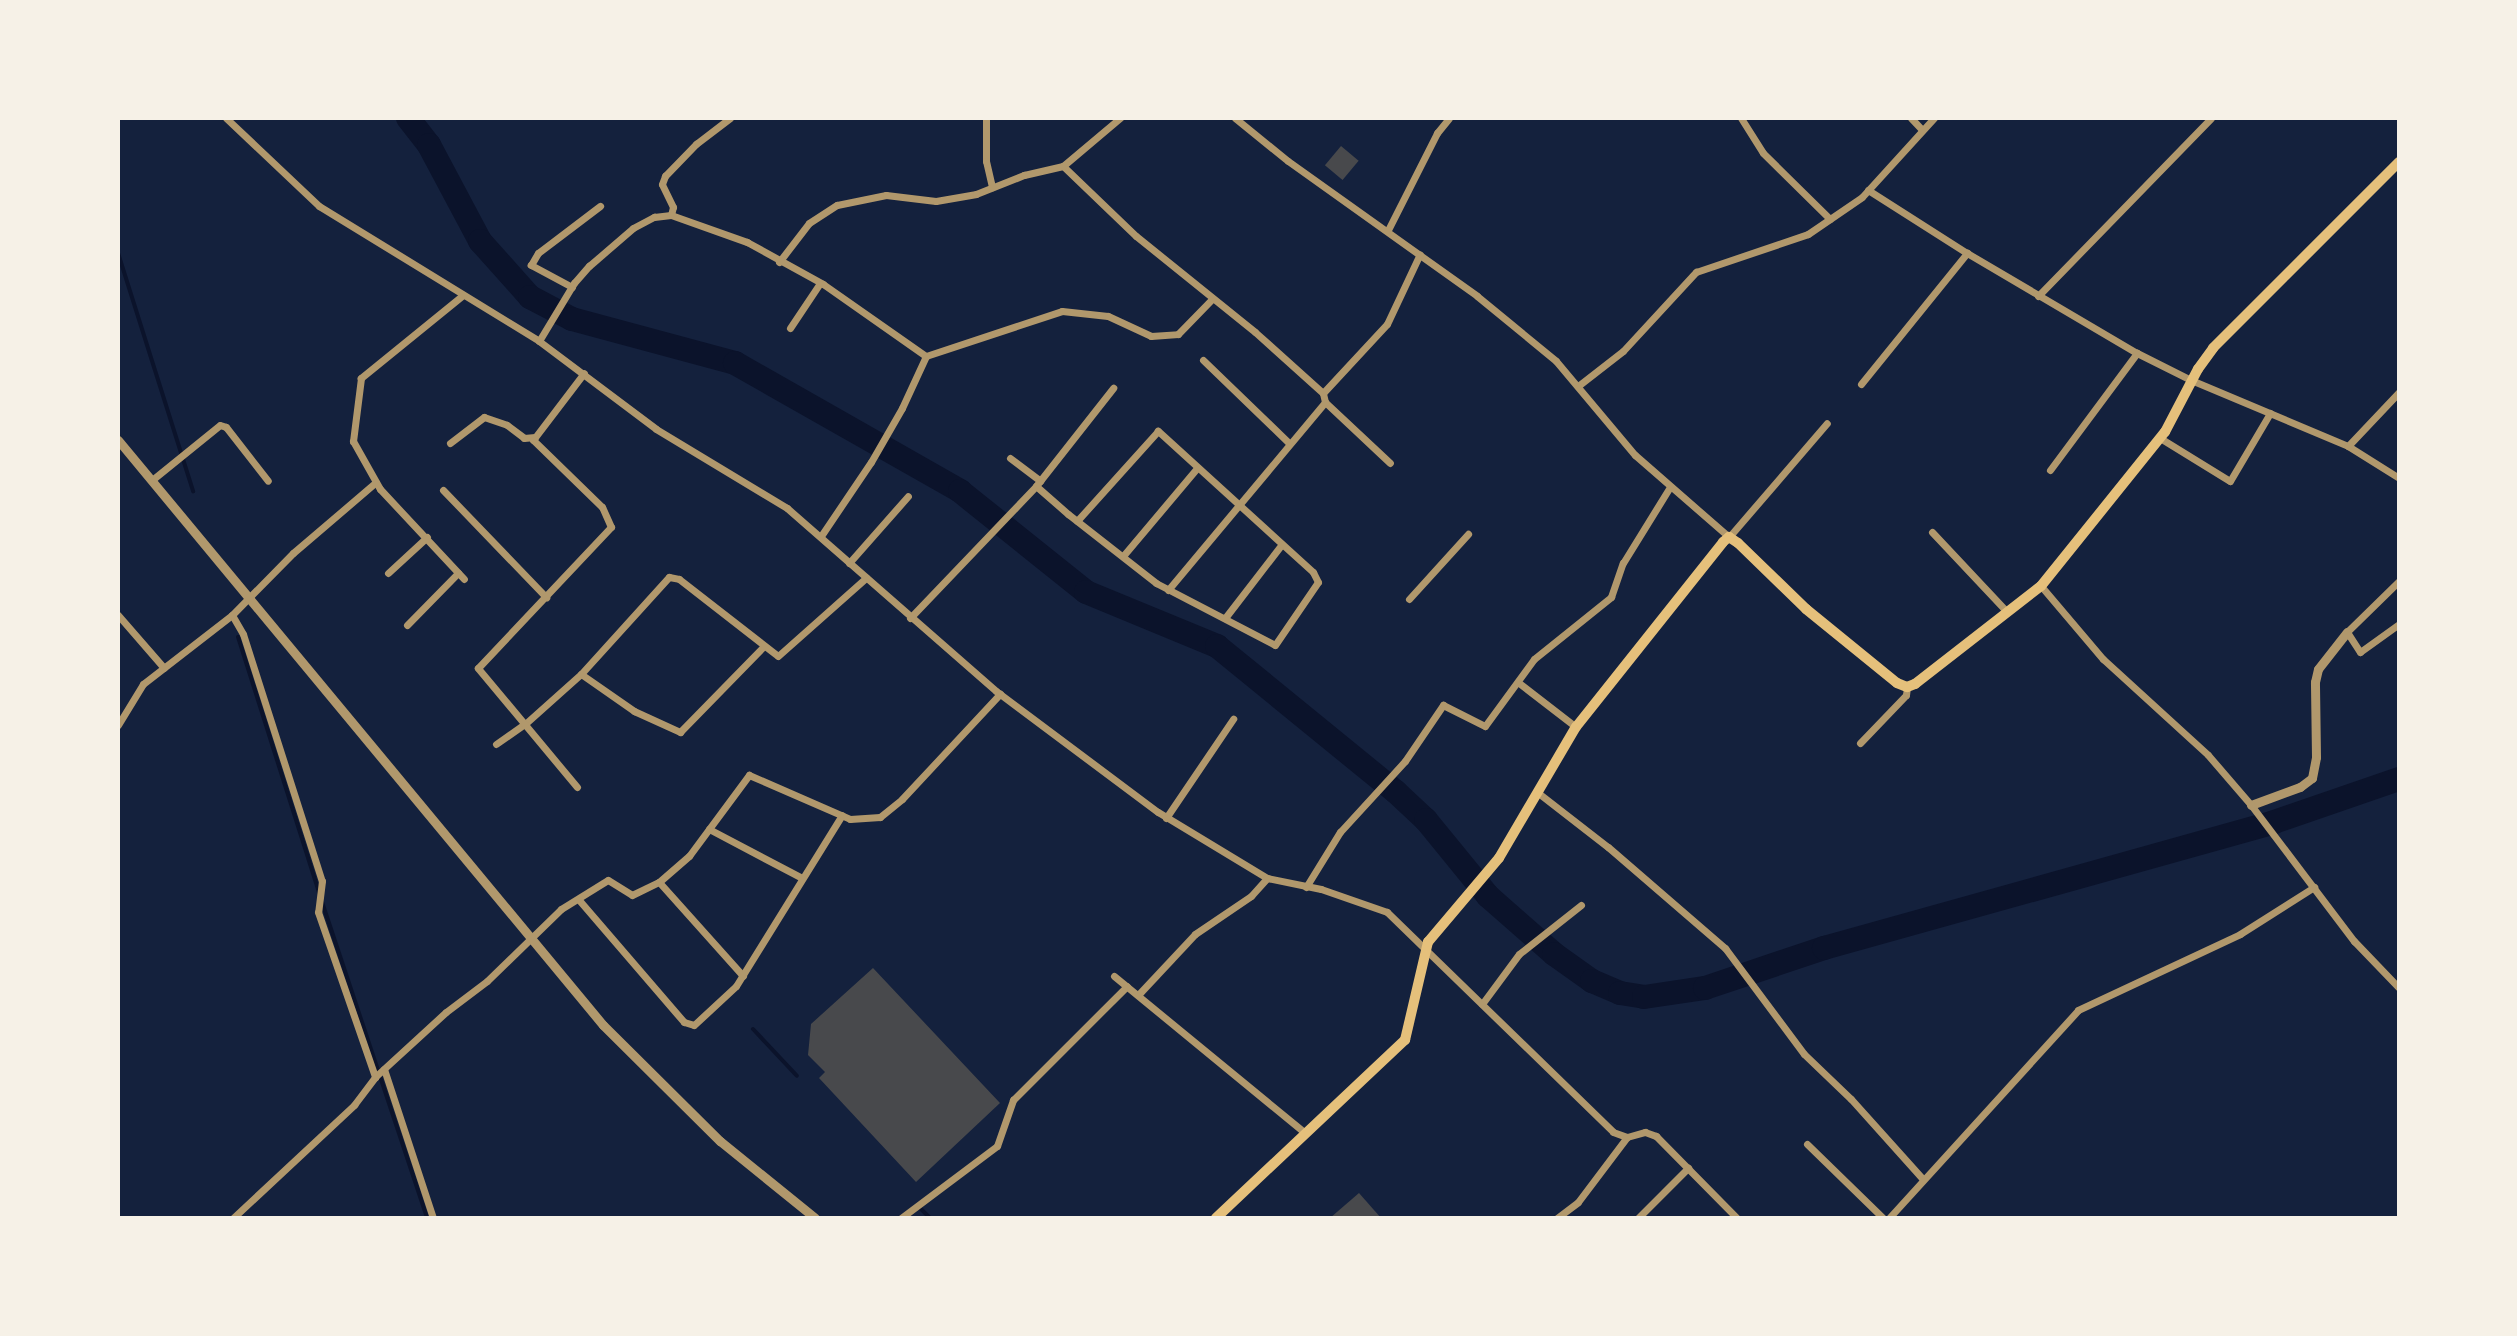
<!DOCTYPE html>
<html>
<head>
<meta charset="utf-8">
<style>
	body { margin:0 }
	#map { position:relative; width:2517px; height:1336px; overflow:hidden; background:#14213d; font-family:"PT Sans",sans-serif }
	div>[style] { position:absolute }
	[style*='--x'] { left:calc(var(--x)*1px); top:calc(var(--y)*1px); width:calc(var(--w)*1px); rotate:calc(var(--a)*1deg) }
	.stream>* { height:4px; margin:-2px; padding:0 2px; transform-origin:2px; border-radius:2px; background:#0b132b }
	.river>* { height:24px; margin:-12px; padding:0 12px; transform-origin:12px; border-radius:12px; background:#0b132b }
	.building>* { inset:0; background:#48494c; transform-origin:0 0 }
	.minor>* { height:7px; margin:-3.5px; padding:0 3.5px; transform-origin:3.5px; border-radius:3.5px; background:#b1986c }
	.tertiary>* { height:9px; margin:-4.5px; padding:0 4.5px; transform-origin:4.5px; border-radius:4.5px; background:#b1986c }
	.secondary>* { height:10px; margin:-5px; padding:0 5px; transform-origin:5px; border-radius:5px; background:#e5c07b }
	span { translate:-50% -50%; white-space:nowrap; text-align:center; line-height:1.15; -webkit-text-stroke:8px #f6f1e7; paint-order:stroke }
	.frame { position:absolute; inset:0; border:120px solid #f6f1e7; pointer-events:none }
</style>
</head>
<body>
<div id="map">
	<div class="stream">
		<i style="--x:118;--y:253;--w:250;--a:72.5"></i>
		<i style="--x:238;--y:637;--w:269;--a:72.4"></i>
		<i style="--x:322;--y:902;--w:333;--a:71.6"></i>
		<i style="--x:753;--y:1029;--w:64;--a:46.9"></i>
		<i style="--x:921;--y:1209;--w:13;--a:45"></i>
	</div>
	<div class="river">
		<i style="--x:408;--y:118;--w:34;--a:52"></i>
		<i style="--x:429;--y:145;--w:109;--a:62"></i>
		<i style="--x:480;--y:241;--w:75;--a:48.2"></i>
		<i style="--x:530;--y:297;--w:47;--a:27.6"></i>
		<i style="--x:572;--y:319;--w:169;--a:15.1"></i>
		<i style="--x:735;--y:363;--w:259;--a:29.6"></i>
		<i style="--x:960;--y:491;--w:161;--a:38.7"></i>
		<i style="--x:1086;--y:592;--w:142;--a:22.4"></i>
		<i style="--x:1217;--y:646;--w:231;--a:39.2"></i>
		<i style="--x:1396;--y:792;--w:41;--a:43"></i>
		<i style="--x:1426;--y:820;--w:98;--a:50.8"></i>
		<i style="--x:1488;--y:896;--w:88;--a:41.3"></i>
		<i style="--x:1554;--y:954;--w:47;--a:35.4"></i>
		<i style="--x:1592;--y:981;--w:30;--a:23"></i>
		<i style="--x:1620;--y:993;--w:24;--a:9"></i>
		<i style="--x:1644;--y:997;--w:62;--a:-8.4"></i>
		<i style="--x:1705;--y:988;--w:126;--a:-18.6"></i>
		<i style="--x:1824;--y:948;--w:467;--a:-15.6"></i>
		<i style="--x:2274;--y:822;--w:132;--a:-19"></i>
	</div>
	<div class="building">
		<i style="left:1341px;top:146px;width:23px;height:25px;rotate:40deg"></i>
		<i style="clip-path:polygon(873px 968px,1000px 1103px,916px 1182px,819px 1078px,825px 1072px,808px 1055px,811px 1024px)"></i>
		<i style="clip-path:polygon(1359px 1193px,1381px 1218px,1330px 1218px)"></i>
	</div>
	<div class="minor">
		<i style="--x:226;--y:118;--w:128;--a:43.4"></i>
		<i style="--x:319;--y:206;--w:258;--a:31.5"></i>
		<i style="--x:539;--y:341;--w:146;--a:36.9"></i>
		<i style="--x:656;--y:429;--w:153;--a:31.1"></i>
		<i style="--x:787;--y:508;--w:278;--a:41.2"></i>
		<i style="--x:996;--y:691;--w:202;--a:36.8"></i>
		<i style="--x:1158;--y:812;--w:127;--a:31.2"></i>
		<i style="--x:1267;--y:878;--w:55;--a:11.5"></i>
		<i style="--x:1321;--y:889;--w:70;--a:19.2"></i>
		<i style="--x:1387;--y:912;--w:315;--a:44.2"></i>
		<i style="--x:1613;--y:1132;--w:15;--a:20"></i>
		<i style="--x:1627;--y:1137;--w:19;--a:-16"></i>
		<i style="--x:1645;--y:1132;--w:12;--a:20"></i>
		<i style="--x:1656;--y:1136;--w:115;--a:45.4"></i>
		<i style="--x:986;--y:118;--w:43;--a:90"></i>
		<i style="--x:986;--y:161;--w:27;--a:77"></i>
		<i style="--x:1235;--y:118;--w:68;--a:39.1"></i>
		<i style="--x:1288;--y:161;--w:232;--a:35.5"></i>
		<i style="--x:1477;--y:296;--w:102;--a:39.4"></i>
		<i style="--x:1556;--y:361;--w:123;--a:50"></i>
		<i style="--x:1635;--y:455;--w:125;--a:41.1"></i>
		<i style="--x:1729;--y:537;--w:150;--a:-49.3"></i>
		<i style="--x:1741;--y:118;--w:41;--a:57.8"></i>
		<i style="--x:1763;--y:153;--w:94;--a:44.6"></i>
		<i style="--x:1911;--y:118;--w:16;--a:47"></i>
		<i style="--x:1063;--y:166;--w:101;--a:43.8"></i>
		<i style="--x:1136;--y:236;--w:153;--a:38.9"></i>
		<i style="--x:1255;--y:332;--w:91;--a:41.9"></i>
		<i style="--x:1868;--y:190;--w:117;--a:32.5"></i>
		<i style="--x:1967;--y:253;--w:197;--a:30.5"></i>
		<i style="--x:2137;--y:353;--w:60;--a:26.6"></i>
		<i style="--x:2191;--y:380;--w:170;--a:22.8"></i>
		<i style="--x:2348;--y:446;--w:60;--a:32.1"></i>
		<i style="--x:671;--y:215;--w:8;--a:-76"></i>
		<i style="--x:673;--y:207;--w:25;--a:-116"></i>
		<i style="--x:662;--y:184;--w:9;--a:-69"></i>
		<i style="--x:665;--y:176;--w:45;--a:-45.9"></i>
		<i style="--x:696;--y:144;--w:43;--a:-37.4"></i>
		<i style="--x:1388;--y:230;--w:109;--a:-63.2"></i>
		<i style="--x:1437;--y:133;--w:19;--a:-51"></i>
		<i style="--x:779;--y:262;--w:49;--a:-52.4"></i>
		<i style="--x:809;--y:223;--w:33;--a:-33"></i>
		<i style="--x:837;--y:205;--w:50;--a:-11.5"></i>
		<i style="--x:886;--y:195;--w:50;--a:6.8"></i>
		<i style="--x:936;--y:201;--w:41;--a:-9.9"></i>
		<i style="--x:976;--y:194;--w:52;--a:-21.6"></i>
		<i style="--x:1024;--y:175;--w:40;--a:-13"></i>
		<i style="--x:1063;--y:166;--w:75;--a:-40.1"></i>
		<i style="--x:572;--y:287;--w:47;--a:-151.8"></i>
		<i style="--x:531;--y:265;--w:14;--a:-60"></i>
		<i style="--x:538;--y:253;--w:78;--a:-37.2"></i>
		<i style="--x:463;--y:295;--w:132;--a:140.9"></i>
		<i style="--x:361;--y:378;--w:64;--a:97.2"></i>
		<i style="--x:353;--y:441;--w:55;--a:60.6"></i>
		<i style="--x:380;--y:489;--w:123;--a:47"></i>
		<i style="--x:2038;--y:296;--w:248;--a:-45.8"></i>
		<i style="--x:790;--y:328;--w:54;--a:-56.3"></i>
		<i style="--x:539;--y:341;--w:68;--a:-58.9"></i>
		<i style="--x:574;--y:283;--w:23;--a:-49"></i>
		<i style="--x:589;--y:266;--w:58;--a:-40.8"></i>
		<i style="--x:633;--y:228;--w:24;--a:-28"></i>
		<i style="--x:654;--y:217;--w:17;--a:-7"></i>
		<i style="--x:671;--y:215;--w:81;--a:19.6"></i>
		<i style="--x:747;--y:242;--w:87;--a:28.9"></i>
		<i style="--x:823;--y:284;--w:126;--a:35"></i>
		<i style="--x:926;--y:356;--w:143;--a:-18.3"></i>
		<i style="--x:1062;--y:311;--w:46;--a:6.2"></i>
		<i style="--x:1108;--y:316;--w:47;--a:24.9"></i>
		<i style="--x:1151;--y:336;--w:27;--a:-4"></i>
		<i style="--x:1178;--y:334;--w:49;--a:-45.8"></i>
		<i style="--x:1203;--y:360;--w:118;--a:44"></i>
		<i style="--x:1861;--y:384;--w:169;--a:-51"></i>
		<i style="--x:1578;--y:386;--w:57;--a:-37.9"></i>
		<i style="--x:1623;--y:351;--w:108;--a:-47.3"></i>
		<i style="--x:1696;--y:272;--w:118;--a:-18.7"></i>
		<i style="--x:1808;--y:234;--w:65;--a:-34.4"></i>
		<i style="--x:1862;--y:197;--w:107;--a:-47.7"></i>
		<i style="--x:1325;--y:402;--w:89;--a:43.2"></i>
		<i style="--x:2160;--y:438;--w:82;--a:31.6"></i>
		<i style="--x:2230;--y:481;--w:79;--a:-59.5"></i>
		<i style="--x:450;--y:443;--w:43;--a:-37.4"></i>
		<i style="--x:484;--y:417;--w:24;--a:19"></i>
		<i style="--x:507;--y:425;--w:21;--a:37"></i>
		<i style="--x:524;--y:438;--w:11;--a:-5"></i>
		<i style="--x:2348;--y:446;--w:74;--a:-46.6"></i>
		<i style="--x:1010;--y:458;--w:38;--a:37"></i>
		<i style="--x:2050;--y:470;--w:146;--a:-53.4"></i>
		<i style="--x:152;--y:480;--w:87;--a:-39"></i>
		<i style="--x:220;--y:425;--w:6;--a:18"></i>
		<i style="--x:226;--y:427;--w:68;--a:52.1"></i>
		<i style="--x:1036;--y:486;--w:125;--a:-51.8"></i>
		<i style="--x:443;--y:490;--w:149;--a:46.1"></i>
		<i style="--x:1932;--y:532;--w:110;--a:46.8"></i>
		<i style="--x:821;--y:536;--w:89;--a:-56"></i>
		<i style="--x:871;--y:462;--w:62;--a:-60.1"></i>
		<i style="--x:902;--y:408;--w:57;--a:-65.2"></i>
		<i style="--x:1123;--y:556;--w:115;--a:-49.9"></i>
		<i style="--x:849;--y:563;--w:89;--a:-48.6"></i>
		<i style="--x:388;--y:573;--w:53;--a:-42.7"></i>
		<i style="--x:2399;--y:581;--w:73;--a:135.6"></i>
		<i style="--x:2347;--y:632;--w:24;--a:57"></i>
		<i style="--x:2360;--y:652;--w:48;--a:-35.7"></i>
		<i style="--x:2041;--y:586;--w:96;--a:49.7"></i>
		<i style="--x:2103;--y:659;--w:142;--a:42.4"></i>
		<i style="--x:2208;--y:755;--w:66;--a:49.3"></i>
		<i style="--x:2251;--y:805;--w:171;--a:52.9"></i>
		<i style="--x:2354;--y:941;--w:65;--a:46.2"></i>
		<i style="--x:1168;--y:590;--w:245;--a:-50.1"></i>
		<i style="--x:1325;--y:402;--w:9;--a:-103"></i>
		<i style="--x:1323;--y:393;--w:94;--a:-47.2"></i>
		<i style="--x:1387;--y:324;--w:77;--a:-64.8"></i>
		<i style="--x:1409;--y:599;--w:88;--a:-47.8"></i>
		<i style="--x:118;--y:615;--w:70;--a:49"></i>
		<i style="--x:232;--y:615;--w:22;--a:60"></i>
		<i style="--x:243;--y:634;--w:259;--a:72.3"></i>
		<i style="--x:322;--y:881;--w:31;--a:97"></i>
		<i style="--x:318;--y:912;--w:175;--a:70.9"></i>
		<i style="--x:910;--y:618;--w:182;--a:-46.3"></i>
		<i style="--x:1036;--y:486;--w:43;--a:41.2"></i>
		<i style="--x:1068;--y:514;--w:112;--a:38.1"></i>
		<i style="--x:1156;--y:583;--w:134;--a:27.5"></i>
		<i style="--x:1275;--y:645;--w:76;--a:-55.7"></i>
		<i style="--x:1318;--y:582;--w:11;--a:-117"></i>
		<i style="--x:1313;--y:572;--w:210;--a:-137.7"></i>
		<i style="--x:1158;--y:431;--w:121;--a:132"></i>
		<i style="--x:1225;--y:618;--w:93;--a:-52.4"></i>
		<i style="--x:407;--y:625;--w:73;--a:-45.6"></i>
		<i style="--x:581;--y:674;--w:65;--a:34.9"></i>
		<i style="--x:634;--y:711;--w:51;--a:24.5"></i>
		<i style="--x:680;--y:732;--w:119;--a:-45.7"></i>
		<i style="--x:1519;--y:683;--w:72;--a:37.7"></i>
		<i style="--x:118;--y:725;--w:48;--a:-58.6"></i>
		<i style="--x:143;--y:684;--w:113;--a:-37.8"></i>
		<i style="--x:232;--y:615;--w:87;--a:-45.5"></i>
		<i style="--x:293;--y:553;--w:109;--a:-40.5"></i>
		<i style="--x:1860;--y:743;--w:66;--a:-46.2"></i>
		<i style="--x:1906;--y:695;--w:8;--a:-83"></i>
		<i style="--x:496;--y:744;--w:35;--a:-35"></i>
		<i style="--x:525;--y:724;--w:75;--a:-41.8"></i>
		<i style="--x:581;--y:674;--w:131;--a:-47.8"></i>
		<i style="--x:669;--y:577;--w:10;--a:11"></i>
		<i style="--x:679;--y:579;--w:125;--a:37.9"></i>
		<i style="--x:778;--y:656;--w:118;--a:-41.6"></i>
		<i style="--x:577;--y:787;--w:155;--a:-129.8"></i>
		<i style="--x:478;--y:668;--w:194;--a:-46.7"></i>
		<i style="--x:611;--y:527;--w:22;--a:-114"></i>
		<i style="--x:602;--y:507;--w:96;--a:-135.8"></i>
		<i style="--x:533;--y:440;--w:84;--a:-52.7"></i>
		<i style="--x:1537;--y:792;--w:90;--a:37.8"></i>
		<i style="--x:1608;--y:847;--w:155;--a:40.8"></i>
		<i style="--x:1725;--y:948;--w:132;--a:53.3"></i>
		<i style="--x:1804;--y:1054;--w:65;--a:43.8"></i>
		<i style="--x:1851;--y:1099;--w:106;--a:48.1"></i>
		<i style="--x:1166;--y:818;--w:120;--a:-55.9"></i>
		<i style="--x:709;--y:829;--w:105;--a:27.8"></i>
		<i style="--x:659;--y:882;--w:126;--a:48.2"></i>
		<i style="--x:1306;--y:887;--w:65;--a:-58.3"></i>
		<i style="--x:1340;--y:832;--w:96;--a:-47.5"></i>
		<i style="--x:1405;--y:761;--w:68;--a:-55.8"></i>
		<i style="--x:1443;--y:705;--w:47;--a:26.6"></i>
		<i style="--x:1485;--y:726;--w:83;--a:-53.8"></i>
		<i style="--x:1534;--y:659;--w:99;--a:-38.8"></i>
		<i style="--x:1611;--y:597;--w:36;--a:-71"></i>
		<i style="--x:1623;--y:563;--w:89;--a:-58.3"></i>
		<i style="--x:579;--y:900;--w:161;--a:49.3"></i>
		<i style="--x:684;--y:1022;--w:10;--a:17"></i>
		<i style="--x:694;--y:1025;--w:57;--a:-42.9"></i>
		<i style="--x:736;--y:986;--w:201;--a:-58.2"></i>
		<i style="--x:1114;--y:976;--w:247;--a:39.4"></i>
		<i style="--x:1138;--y:995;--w:83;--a:-46.9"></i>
		<i style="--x:1195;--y:934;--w:68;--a:-34.2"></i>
		<i style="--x:1251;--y:896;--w:24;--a:-48"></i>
		<i style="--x:1482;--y:1004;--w:62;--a:-53.5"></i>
		<i style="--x:1519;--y:954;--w:79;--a:-38.3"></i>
		<i style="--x:384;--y:1069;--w:157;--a:71.8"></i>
		<i style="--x:1807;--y:1144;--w:106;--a:44.2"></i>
		<i style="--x:233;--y:1218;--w:166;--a:-43"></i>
		<i style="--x:354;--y:1105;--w:35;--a:-53"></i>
		<i style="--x:375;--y:1077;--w:96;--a:-42.5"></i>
		<i style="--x:446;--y:1012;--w:51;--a:-37.1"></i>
		<i style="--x:487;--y:981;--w:103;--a:-44.2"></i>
		<i style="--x:561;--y:909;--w:55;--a:-31.7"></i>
		<i style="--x:608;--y:880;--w:28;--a:32"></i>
		<i style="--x:632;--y:895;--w:30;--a:-26"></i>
		<i style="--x:659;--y:882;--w:40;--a:-41"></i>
		<i style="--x:689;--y:856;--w:101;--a:-53.5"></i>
		<i style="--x:749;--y:775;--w:110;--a:23.5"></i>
		<i style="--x:850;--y:819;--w:30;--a:-4"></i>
		<i style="--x:880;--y:817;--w:28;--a:-39"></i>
		<i style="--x:902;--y:799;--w:144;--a:-47"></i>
		<i style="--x:901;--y:1218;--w:120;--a:-36.9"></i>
		<i style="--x:997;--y:1146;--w:49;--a:-70.8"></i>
		<i style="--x:1013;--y:1100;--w:161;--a:-45"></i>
		<i style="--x:1557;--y:1218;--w:26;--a:-37"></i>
		<i style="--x:1578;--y:1202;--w:81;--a:-53"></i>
		<i style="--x:1638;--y:1218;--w:71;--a:-45"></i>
		<i style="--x:1889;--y:1218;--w:281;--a:-47.7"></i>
		<i style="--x:2078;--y:1010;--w:179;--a:-25.1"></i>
		<i style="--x:2240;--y:934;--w:88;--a:-32.4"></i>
	</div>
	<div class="tertiary">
		<i style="--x:118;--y:440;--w:760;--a:50.34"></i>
		<i style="--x:603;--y:1025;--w:165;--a:44.8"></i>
		<i style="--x:720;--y:1141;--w:122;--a:39"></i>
		<i style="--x:2251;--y:805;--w:52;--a:-20.2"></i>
		<i style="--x:2300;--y:787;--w:15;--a:-37"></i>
		<i style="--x:2312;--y:778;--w:21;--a:-79"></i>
		<i style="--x:2316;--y:757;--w:75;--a:-90.8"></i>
		<i style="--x:2315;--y:682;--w:13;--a:-77"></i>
		<i style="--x:2318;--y:669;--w:47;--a:-51.9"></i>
	</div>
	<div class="secondary">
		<i style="--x:1216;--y:1218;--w:260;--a:-43.3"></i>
		<i style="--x:1405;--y:1040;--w:101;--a:-76.8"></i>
		<i style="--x:1428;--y:942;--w:110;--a:-49.8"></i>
		<i style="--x:1499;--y:858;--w:152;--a:-59.6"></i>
		<i style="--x:1576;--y:727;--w:236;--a:-51.5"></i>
		<i style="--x:1723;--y:542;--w:8;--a:-40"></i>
		<i style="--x:1729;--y:537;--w:11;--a:34"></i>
		<i style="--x:1738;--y:543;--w:95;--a:44.1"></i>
		<i style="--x:1806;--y:609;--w:117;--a:39.1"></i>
		<i style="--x:1897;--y:683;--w:11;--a:22"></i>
		<i style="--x:1907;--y:687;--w:9;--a:-21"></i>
		<i style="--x:1915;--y:684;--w:160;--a:-37.9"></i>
		<i style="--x:2041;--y:586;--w:198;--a:-51.2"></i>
		<i style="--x:2165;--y:432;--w:71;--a:-62.4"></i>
		<i style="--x:2198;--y:369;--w:26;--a:-54"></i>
		<i style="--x:2213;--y:348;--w:263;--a:-45"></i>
	</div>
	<div class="frame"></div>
</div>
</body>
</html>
